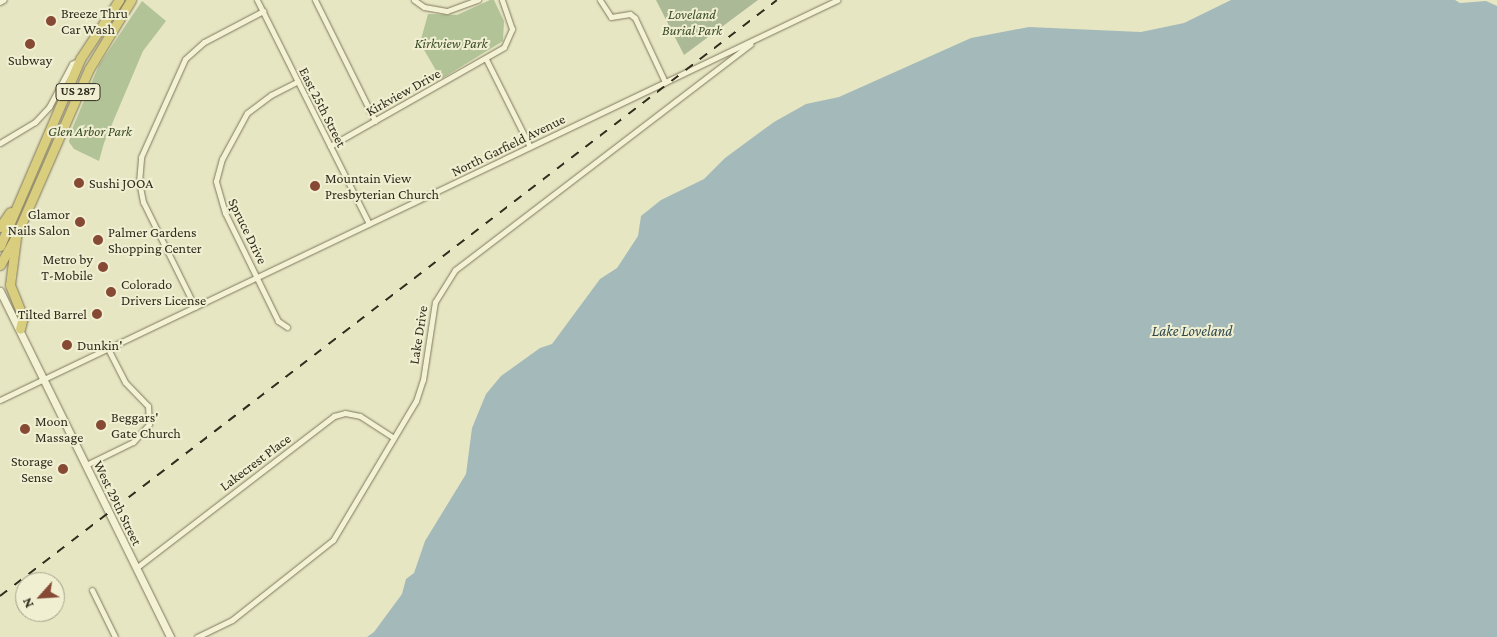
<!DOCTYPE html>
<html>
<head>
<meta charset="utf-8">
<style>
	body { margin:0 }
	#map { position:relative; width:1497px; height:637px; overflow:hidden; background:#e7e6c3; font-family:"Crimson Pro",serif }
	div>[style] { position:absolute }
	[style*='--x'] { left:calc(var(--x)*1px); top:calc(var(--y)*1px); width:calc(var(--w)*1px); rotate:calc(var(--a)*1deg) }
	.green>* { inset:0; background:#b3c398 }
	.cemetery>* { inset:0; background:#acb996 }
	.water>* { inset:0; background:#a4baba }
	.roads { filter:drop-shadow(0 0 1px #7f775c) drop-shadow(0 0 1px #7f775c) }
	.minor>* { height:5px; margin:-2.5px; padding:0 2.5px; transform-origin:2.5px; border-radius:2.5px; background:#f3f2d4 }
	.tertiary>* { height:6px; margin:-3px; padding:0 3px; transform-origin:3px; border-radius:3px; background:#f3f2d4 }
	.secondary>* { height:7px; margin:-3.5px; padding:0 3.5px; transform-origin:3.5px; border-radius:3.5px; background:#f3f2d4 }
	.trunk>* { height:9px; margin:-4.5px; padding:0 4.5px; transform-origin:4.5px; border-radius:4.5px; background:#d9cd7e }
	.rail>* { height:2px; margin-top:-1px; transform-origin:0; background:repeating-linear-gradient(90deg,#312c1e 0 9px,transparent 0 18px) }
	.dots>* { width:14px; height:14px; translate:-50% -50%; box-sizing:border-box; border:2px solid #f0efd1; border-radius:50% }
	span { translate:-50% -50%; white-space:nowrap; text-align:center; line-height:1.15; -webkit-text-stroke:4px #f0efd1; paint-order:stroke }
	.shield-label span { padding:1px 4px; background:#f0efd1; border:1px solid; border-radius:4px; -webkit-text-stroke-width:0 }
	.shield-label { font-size:12px; color:#312c1e; font-weight:700 }
	.poi-label { font-size:14px; color:#312c1e }
	.left { translate:0 -50%; text-align:left }
	.right { translate:-100% -50%; text-align:right }
	.park-label { font-size:14px; color:#384a27; font-style:italic }
	.street-label { font-size:14px; color:#312c1e }
	.water-label { font-size:15px; color:#2f484e; font-style:italic }
	.north { position:absolute; left:15px; top:572px; width:50px; height:50px; box-sizing:border-box; background:#f0efd1; border:1px solid #a4a189; border-radius:50%; rotate:244deg; font-size:14px; font-weight:700; line-height:20px; text-align:center; color:#312c1e }
	.north::after { content:''; display:block; margin:auto; width:18px; height:22px; background:#854934; clip-path:polygon(50% 0,100% 100%,50% 72%,0 100%) }
</style>
</head>
<body>
<div id="map">
	<div class="green">
		<i style="clip-path:polygon(490px 0,494px 0,504px 21px,503px 41px,441px 79px,420px 43px,428px 14px,457px 15px)"></i>
		<i style="clip-path:polygon(142px 1px,166px 21px,143px 51px,104px 143px,99px 161px,74px 149px,69px 142px,70px 134px,99px 65px)"></i>
	</div>
	<div class="cemetery">
		<i style="clip-path:polygon(656px 0,758px 0,684px 55px)"></i>
	</div>
	<div class="water">
		<i style="clip-path:polygon(1231px 0,1455px 0,1460px 3px,1486px 1px,1497px 6px,1497px 637px,367px 637px,374px 632px,402px 594px,406px 579px,414px 573px,425px 541px,466px 474px,472px 428px,486px 394px,501px 376px,540px 348px,552px 344px,600px 279px,617px 268px,638px 236px,641px 216px,661px 200px,704px 179px,725px 158px,774px 122px,806px 104px,839px 97px,971px 38px,1029px 27px,1141px 32px,1184px 23px)"></i>
	</div>
	<div class="roads">
		<div class="minor">
			<i style="--x:257;--y:0;--w:250;--a:63.4"></i>
			<i style="--x:315;--y:0;--w:135;--a:63.6"></i>
			<i style="--x:414;--y:0;--w:12;--a:35"></i>
			<i style="--x:424;--y:7;--w:23;--a:10"></i>
			<i style="--x:447;--y:11;--w:33;--a:-20"></i>
			<i style="--x:600;--y:0;--w:20;--a:57"></i>
			<i style="--x:611;--y:17;--w:19;--a:-9"></i>
			<i style="--x:630;--y:14;--w:6;--a:39"></i>
			<i style="--x:635;--y:18;--w:71;--a:64.9"></i>
			<i style="--x:486;--y:59;--w:98;--a:63.4"></i>
			<i style="--x:0;--y:143;--w:41;--a:-31"></i>
			<i style="--x:35;--y:122;--w:21;--a:-47"></i>
			<i style="--x:49;--y:107;--w:49;--a:-61.9"></i>
			<i style="--x:72;--y:64;--w:7;--a:-27"></i>
			<i style="--x:330;--y:146;--w:200;--a:-29.6"></i>
			<i style="--x:504;--y:47;--w:20;--a:-66"></i>
			<i style="--x:512;--y:29;--w:31;--a:-109"></i>
			<i style="--x:195;--y:307;--w:117;--a:-116.3"></i>
			<i style="--x:143;--y:202;--w:20;--a:-101"></i>
			<i style="--x:139;--y:182;--w:25;--a:-85"></i>
			<i style="--x:141;--y:157;--w:107;--a:-65.8"></i>
			<i style="--x:185;--y:59;--w:25;--a:-42"></i>
			<i style="--x:204;--y:42;--w:67;--a:-27.7"></i>
			<i style="--x:287;--y:327;--w:11;--a:-146"></i>
			<i style="--x:278;--y:321;--w:120;--a:-116.1"></i>
			<i style="--x:225;--y:213;--w:33;--a:-106"></i>
			<i style="--x:216;--y:181;--w:23;--a:-75"></i>
			<i style="--x:222;--y:159;--w:52;--a:-61.5"></i>
			<i style="--x:247;--y:113;--w:30;--a:-37"></i>
			<i style="--x:271;--y:95;--w:30;--a:-27"></i>
			<i style="--x:0;--y:400;--w:928;--a:-25.54"></i>
			<i style="--x:86;--y:465;--w:52;--a:-26.1"></i>
			<i style="--x:133;--y:442;--w:24;--a:-48"></i>
			<i style="--x:149;--y:424;--w:18;--a:-93"></i>
			<i style="--x:148;--y:406;--w:33;--a:-134"></i>
			<i style="--x:125;--y:382;--w:37;--a:-117"></i>
			<i style="--x:136;--y:568;--w:250;--a:-37.5"></i>
			<i style="--x:334;--y:416;--w:11;--a:-15"></i>
			<i style="--x:345;--y:413;--w:15;--a:11"></i>
			<i style="--x:360;--y:416;--w:40;--a:32.9"></i>
			<i style="--x:92;--y:590;--w:52;--a:63.9"></i>
			<i style="--x:197;--y:637;--w:39;--a:-26"></i>
			<i style="--x:232;--y:620;--w:129;--a:-38.4"></i>
			<i style="--x:333;--y:540;--w:162;--a:-59.2"></i>
			<i style="--x:416;--y:401;--w:22;--a:-72"></i>
			<i style="--x:423;--y:380;--w:79;--a:-81.3"></i>
			<i style="--x:435;--y:302;--w:38;--a:-58"></i>
			<i style="--x:455;--y:270;--w:372;--a:-37.4"></i>
		</div>
		<div class="tertiary">
			<i style="--x:0;--y:2;--w:4;--a:-27"></i>
		</div>
		<div class="secondary">
			<i style="--x:0;--y:291;--w:386;--a:63.8"></i>
		</div>
		<div class="trunk">
			<i style="--x:0;--y:227;--w:18;--a:-56"></i>
			<i style="--x:16;--y:238;--w:47;--a:97.3"></i>
			<i style="--x:10;--y:285;--w:35;--a:68"></i>
			<i style="--x:23;--y:317;--w:12;--a:104"></i>
			<i style="--x:0;--y:246;--w:203;--a:-66.8"></i>
			<i style="--x:80;--y:59;--w:71;--a:-56.5"></i>
			<i style="--x:0;--y:265;--w:33;--a:-61"></i>
			<i style="--x:16;--y:236;--w:182;--a:-66.4"></i>
			<i style="--x:89;--y:69;--w:81;--a:-58.7"></i>
		</div>
	</div>
	<div class="rail">
		<i style="--x:0;--y:596;--w:979;--a:-37.49"></i>
	</div>
	<div class="dots">
		<i style="left:51px;top:21px;background:#854934"></i>
		<i style="left:30px;top:44px;background:#854934"></i>
		<i style="left:79px;top:183px;background:#854934"></i>
		<i style="left:315px;top:186px;background:#854934"></i>
		<i style="left:80px;top:222px;background:#854934"></i>
		<i style="left:98px;top:240px;background:#854934"></i>
		<i style="left:103px;top:267px;background:#854934"></i>
		<i style="left:111px;top:292px;background:#854934"></i>
		<i style="left:97px;top:314px;background:#854934"></i>
		<i style="left:67px;top:345px;background:#854934"></i>
		<i style="left:101px;top:425px;background:#854934"></i>
		<i style="left:25px;top:429px;background:#854934"></i>
		<i style="left:63px;top:469px;background:#854934"></i>
	</div>
	<div class="shield-label">
		<span style="left:78px;top:92px">US 287</span>
	</div>
	<div class="poi-label">
		<span class="left" style="left:61px;top:21px">Breeze Thru<br>Car Wash</span>
		<span style="left:30px;top:60px">Subway</span>
		<span class="left" style="left:325px;top:186px">Mountain View<br>Presbyterian Church</span>
		<span class="left" style="left:89px;top:183px">Sushi JOOA</span>
		<span class="right" style="left:70px;top:222px">Glamor<br>Nails Salon</span>
		<span class="left" style="left:108px;top:240px">Palmer Gardens<br>Shopping Center</span>
		<span class="right" style="left:93px;top:267px">Metro by<br>T-Mobile</span>
		<span class="left" style="left:121px;top:292px">Colorado<br>Drivers License</span>
		<span class="right" style="left:87px;top:314px">Tilted Barrel</span>
		<span class="left" style="left:77px;top:345px">Dunkin'</span>
		<span class="left" style="left:111px;top:425px">Beggars'<br>Gate Church</span>
		<span class="left" style="left:35px;top:429px">Moon<br>Massage</span>
		<span class="right" style="left:53px;top:469px">Storage<br>Sense</span>
	</div>
	<div class="park-label">
		<span style="left:692px;top:22px">Loveland<br>Burial Park</span>
		<span style="left:451px;top:43px">Kirkview Park</span>
		<span style="left:90px;top:131px">Glen Arbor Park</span>
	</div>
	<div class="street-label">
		<span style="left:403px;top:92px;rotate:-29deg">Kirkview Drive</span>
		<span style="left:323px;top:107px;rotate:63deg">East 25th Street</span>
		<span style="left:508px;top:145px;rotate:-26deg">North Garfield Avenue</span>
		<span style="left:248px;top:231px;rotate:64deg">Spruce Drive</span>
		<span style="left:418px;top:335px;rotate:-81deg">Lake Drive</span>
		<span style="left:255px;top:462px;rotate:-37deg">Lakecrest Place</span>
		<span style="left:118px;top:503px;rotate:64deg">West 29th Street</span>
	</div>
	<div class="water-label">
		<span style="left:1192px;top:332px">Lake Loveland</span>
	</div>
	<div class="north">N</div>
</div>
</body>
</html>
